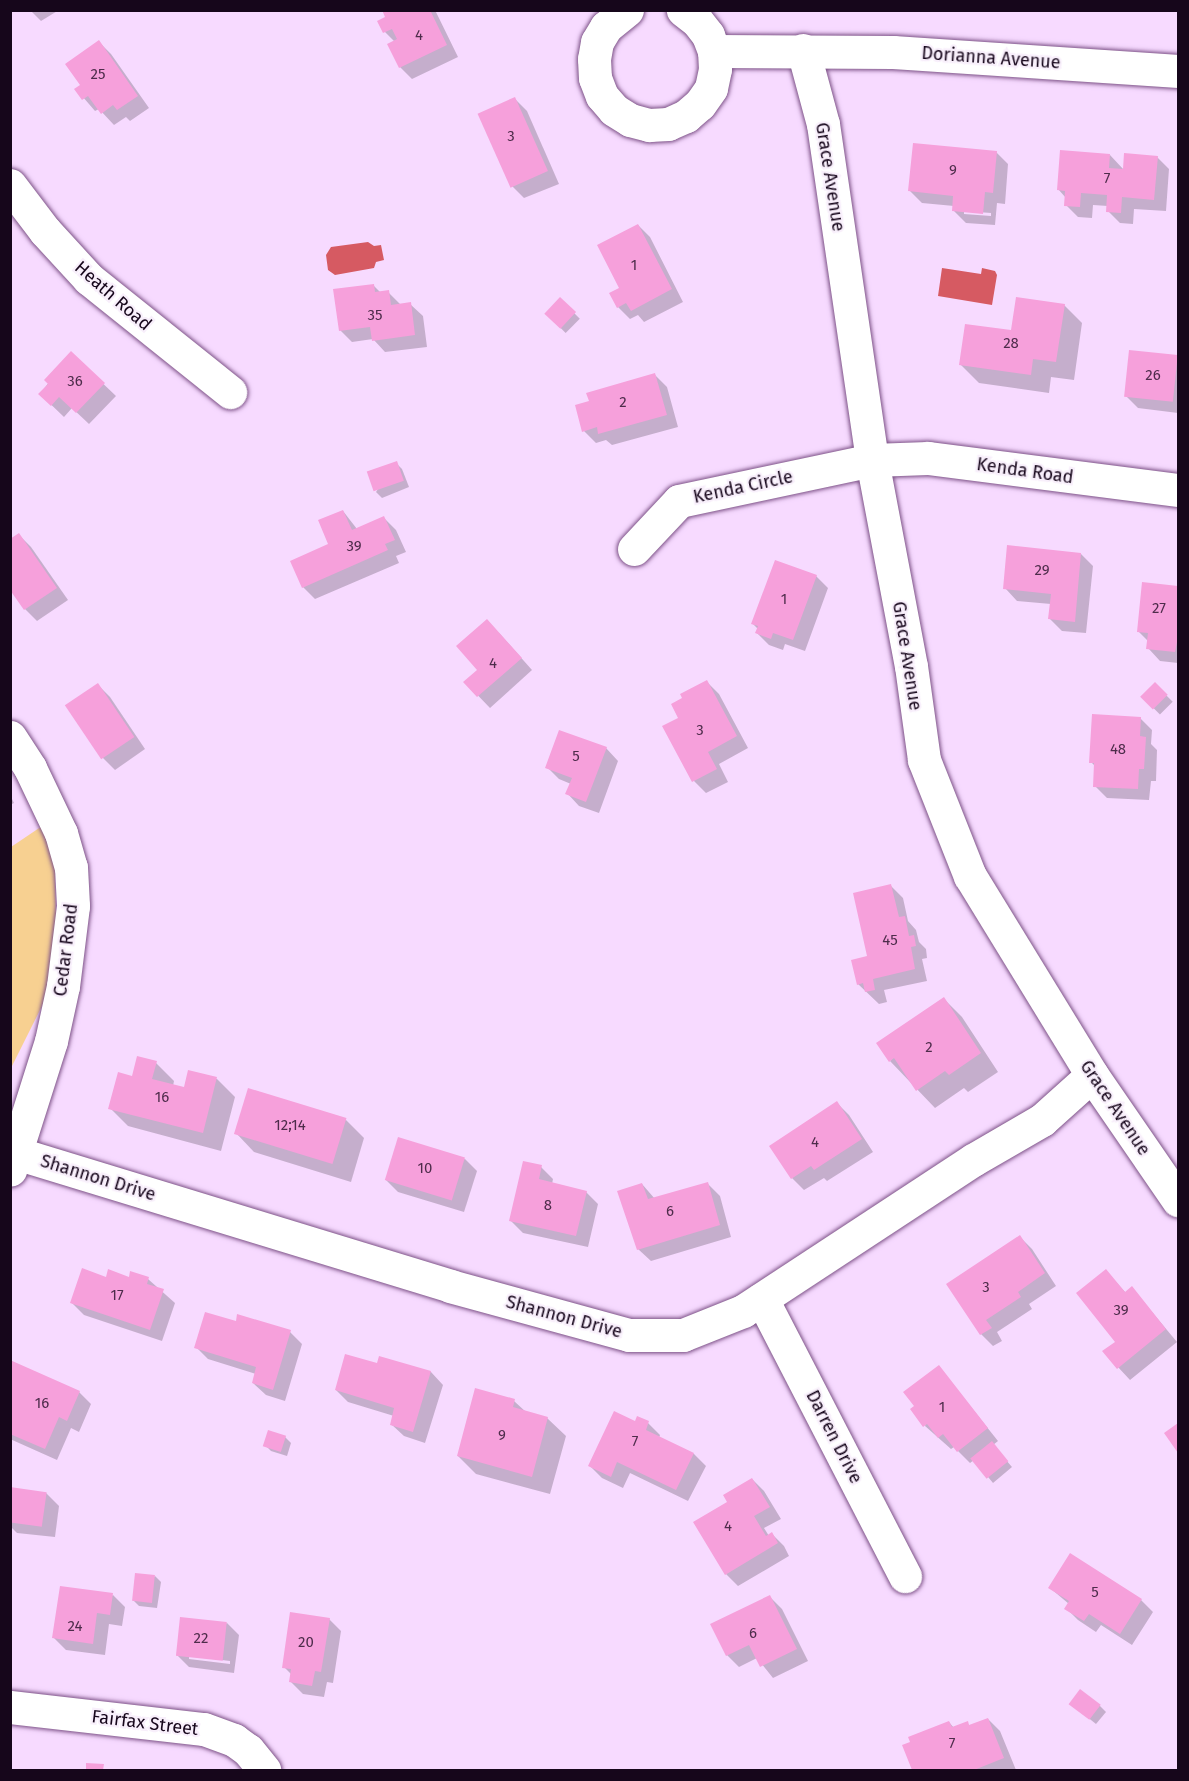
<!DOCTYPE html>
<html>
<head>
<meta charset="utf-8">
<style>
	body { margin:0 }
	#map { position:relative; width:1189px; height:1781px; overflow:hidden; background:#f7daff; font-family:"Fira Sans",sans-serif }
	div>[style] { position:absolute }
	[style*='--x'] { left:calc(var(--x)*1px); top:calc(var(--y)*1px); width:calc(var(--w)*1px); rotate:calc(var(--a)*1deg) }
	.green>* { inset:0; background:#f7d091 }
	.water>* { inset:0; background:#d65a62 }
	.shadow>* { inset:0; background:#0003; transform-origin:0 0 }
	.building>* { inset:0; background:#f6a0db; transform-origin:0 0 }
	.roads { filter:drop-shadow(0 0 2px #7d5288) drop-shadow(0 0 2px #7d5288) }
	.minor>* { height:33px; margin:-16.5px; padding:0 16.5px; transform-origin:16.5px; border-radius:16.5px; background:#fff }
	span { translate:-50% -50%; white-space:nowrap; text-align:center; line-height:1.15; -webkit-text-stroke:4.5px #f8effb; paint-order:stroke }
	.number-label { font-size:15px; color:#4e2c4b }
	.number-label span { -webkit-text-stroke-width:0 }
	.street-label { font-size:18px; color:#16061b }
	.frame { position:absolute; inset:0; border:12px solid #16061b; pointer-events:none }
</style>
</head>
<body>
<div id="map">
	<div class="green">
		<i style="clip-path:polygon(54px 818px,57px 976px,11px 1068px,11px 847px)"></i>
	</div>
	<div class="water">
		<i style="clip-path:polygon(368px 242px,374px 246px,381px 245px,384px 260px,376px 262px,374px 268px,335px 275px,328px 270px,326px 255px,331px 247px)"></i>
		<i style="clip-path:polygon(942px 268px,981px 274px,982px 268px,995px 271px,997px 275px,992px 305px,938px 296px)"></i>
	</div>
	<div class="shadow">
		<i style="clip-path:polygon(30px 10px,59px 10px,41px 21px)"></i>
		<i style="clip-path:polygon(384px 10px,435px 10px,458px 57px,412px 79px,400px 67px,395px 42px,385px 32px,379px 22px,387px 17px)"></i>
		<i style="clip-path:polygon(99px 42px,111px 54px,149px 108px,130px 121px,126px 117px,114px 125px,99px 109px,95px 111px,76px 89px,82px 85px)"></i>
		<i style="clip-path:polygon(515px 99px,527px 111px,559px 184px,524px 198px,512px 186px)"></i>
		<i style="clip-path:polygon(evenodd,996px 152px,1008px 164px,1005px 204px,997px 203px,995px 225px,966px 223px,954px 211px,954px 206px,922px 203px,910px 191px,996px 152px,964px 211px,991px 213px,991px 216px,964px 214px,964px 211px)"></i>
		<i style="clip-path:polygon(1110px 155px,1124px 170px,1157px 157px,1169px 169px,1166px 211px,1134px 209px,1133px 224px,1120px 223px,1108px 211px,1108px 206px,1093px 205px,1092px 218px,1078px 217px,1066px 205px,1066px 198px,1058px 189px)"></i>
		<i style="clip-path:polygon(638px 225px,650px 237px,683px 302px,644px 322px,638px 315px,630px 319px,618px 307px)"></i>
		<i style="clip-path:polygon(373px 285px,381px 293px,388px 292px,400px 304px,410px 304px,423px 316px,427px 347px,385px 352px,373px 339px,352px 342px,340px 330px)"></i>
		<i style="left:560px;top:299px;width:28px;height:20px;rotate:45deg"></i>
		<i style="clip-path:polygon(1064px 305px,1082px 323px,1074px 380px,1051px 377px,1049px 393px,979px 383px,961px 365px)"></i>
		<i style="clip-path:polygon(1131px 352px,1178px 357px,1178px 413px,1138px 408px,1126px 396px)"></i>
		<i style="clip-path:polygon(71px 353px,116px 396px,89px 424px,72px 408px,64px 417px,40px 394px)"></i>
		<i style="clip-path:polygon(655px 375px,667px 387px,678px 427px,612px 445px,606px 440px,596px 443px,584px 431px)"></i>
		<i style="clip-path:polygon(396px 463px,402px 469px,409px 487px,382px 498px,376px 492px)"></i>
		<i style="clip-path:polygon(343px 511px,357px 529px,384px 518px,396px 530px,406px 552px,396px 556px,399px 563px,315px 599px,303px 587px,330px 545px)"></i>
		<i style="clip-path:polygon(19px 535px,31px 547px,68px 600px,37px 621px,25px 609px)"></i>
		<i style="clip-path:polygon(1081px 554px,1093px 566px,1086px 633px,1062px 631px,1050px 619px,1051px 604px,1017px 601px,1005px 588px)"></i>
		<i style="clip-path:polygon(816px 576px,828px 588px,805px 651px,785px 644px,783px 650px,769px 645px,757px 633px,758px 629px,753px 624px)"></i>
		<i style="clip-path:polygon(1143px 583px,1178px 587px,1178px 663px,1160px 661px,1148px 648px,1149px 642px,1138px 631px)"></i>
		<i style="clip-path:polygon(499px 633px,532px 670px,490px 708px,465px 682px,479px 670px)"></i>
		<i style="clip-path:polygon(707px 682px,719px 694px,748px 748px,719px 764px,728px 782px,706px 793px,694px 781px,664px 727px,680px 718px)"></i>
		<i style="left:1155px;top:684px;width:25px;height:18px;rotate:45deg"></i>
		<i style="clip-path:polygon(98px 685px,110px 697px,145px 749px,115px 770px,103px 758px)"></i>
		<i style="clip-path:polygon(1140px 718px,1152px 730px,1151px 744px,1157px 750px,1156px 781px,1151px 781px,1149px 800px,1107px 798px,1095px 786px,1096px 767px,1091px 762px)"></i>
		<i style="clip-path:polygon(606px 748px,618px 761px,599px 813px,579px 806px,567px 793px,571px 784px,559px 779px,547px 767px)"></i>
		<i style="clip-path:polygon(10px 795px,14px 803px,10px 805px)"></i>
		<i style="clip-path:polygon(891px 886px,903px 898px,908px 921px,916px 930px,919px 942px,926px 949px,927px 958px,922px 959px,927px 981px,884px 990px,887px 1002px,879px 1004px,858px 984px,869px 958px)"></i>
		<i style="clip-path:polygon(944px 999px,962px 1017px,998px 1072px,968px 1092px,964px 1088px,935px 1108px,890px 1061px)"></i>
		<i style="clip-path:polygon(156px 1063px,174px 1081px,173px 1086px,185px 1089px,189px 1072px,217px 1079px,235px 1097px,221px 1151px,128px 1126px,110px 1108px,133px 1078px)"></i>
		<i style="clip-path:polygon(837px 1103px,849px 1115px,873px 1152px,827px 1181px,824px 1178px,804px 1190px,792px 1178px)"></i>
		<i style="clip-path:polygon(346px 1120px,364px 1138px,351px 1182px,254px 1152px,236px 1133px)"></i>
		<i style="clip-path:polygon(465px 1159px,477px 1171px,464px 1212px,398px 1192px,386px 1180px)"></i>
		<i style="clip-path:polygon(541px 1167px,553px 1179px,552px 1184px,586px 1192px,598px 1204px,588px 1247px,523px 1233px,511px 1221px)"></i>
		<i style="clip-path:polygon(642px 1184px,655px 1199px,708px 1184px,720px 1196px,731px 1237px,651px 1261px,638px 1249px)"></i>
		<i style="clip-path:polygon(1020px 1237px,1032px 1249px,1056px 1286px,1029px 1304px,1032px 1309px,997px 1332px,1002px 1341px,993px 1346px,981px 1334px,948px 1284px)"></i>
		<i style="clip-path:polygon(1106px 1271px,1126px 1293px,1132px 1288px,1177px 1342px,1130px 1380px,1104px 1352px,1117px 1342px)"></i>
		<i style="clip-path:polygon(107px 1279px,148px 1279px,175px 1303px,162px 1341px,84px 1315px,72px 1303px)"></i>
		<i style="clip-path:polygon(237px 1323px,290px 1332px,302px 1344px,285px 1401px,266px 1395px,253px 1383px,256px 1374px,208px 1359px,196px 1347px)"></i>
		<i style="clip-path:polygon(380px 1358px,431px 1372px,443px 1385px,425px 1443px,404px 1436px,391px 1424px,394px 1416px,348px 1402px,336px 1390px,378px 1365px)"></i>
		<i style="clip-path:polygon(10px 1362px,79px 1392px,91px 1404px,79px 1432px,71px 1428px,57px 1460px,10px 1439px)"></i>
		<i style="clip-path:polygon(939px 1367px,998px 1441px,993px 1445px,1012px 1467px,993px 1483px,974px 1460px,970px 1463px,954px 1447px,951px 1449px,925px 1426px)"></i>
		<i style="clip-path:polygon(514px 1401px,526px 1412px,547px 1418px,566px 1436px,550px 1494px,476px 1474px,458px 1456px)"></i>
		<i style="clip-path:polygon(635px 1423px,648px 1423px,660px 1435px,659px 1438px,694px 1454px,706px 1466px,688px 1501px,630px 1473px,623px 1488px,602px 1478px,590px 1466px)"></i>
		<i style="clip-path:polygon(285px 1437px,291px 1443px,287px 1456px,271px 1451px,265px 1445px)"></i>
		<i style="clip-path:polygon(752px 1479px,764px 1491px,781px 1519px,764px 1528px,769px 1536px,772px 1534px,784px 1546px,789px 1556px,738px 1586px,726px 1574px,729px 1503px)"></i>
		<i style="clip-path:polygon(10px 1489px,46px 1493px,59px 1506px,55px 1537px,17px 1533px,10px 1526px)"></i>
		<i style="clip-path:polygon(155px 1576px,161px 1582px,157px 1608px,139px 1606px,133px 1600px)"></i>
		<i style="clip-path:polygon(1050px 1588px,1141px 1600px,1153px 1612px,1132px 1645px,1101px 1625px,1096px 1632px,1078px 1620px,1066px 1608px,1069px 1604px)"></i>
		<i style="clip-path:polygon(113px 1595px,125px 1607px,122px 1626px,109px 1624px,105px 1655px,66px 1650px,54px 1638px)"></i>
		<i style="clip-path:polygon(770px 1597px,782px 1609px,808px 1661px,773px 1678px,757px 1658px,739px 1667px,727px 1655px)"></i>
		<i style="clip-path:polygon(329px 1619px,341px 1631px,333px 1683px,327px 1682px,324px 1697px,303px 1694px,291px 1682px,292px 1675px,284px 1667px)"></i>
		<i style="clip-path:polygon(evenodd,227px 1623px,239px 1635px,234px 1673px,189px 1667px,177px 1655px,227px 1623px,189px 1656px,230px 1661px,230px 1664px,189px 1659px,189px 1656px)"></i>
		<i style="clip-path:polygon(1071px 1704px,1100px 1706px,1106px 1712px,1096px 1724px)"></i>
		<i style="clip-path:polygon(988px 1719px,1000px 1731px,1016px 1770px,914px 1770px,904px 1746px,949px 1722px,954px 1728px,967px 1723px,970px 1726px)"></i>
	</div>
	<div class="building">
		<i style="clip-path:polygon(382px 10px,430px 10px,447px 45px,399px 68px,387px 44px,397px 39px,392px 29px,383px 33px,377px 21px,385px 17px)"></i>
		<i style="clip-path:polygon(99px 40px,138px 96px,117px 110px,113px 105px,101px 114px,88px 96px,82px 100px,74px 89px,80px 85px,65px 64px)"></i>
		<i style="left:515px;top:97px;width:81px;height:41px;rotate:66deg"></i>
		<i style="clip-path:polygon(913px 143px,997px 151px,993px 193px,985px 192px,983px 214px,952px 211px,953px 196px,908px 191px)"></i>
		<i style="clip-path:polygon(1060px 150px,1110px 154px,1109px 168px,1123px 169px,1124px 153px,1158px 156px,1154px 200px,1122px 197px,1121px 213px,1106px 212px,1107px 195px,1081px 193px,1080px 207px,1064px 206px,1065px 191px,1057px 190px)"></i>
		<i style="clip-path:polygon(638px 224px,672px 289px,631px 311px,626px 303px,617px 308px,609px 293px,619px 288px,597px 245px)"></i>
		<i style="clip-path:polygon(374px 284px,375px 292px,389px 290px,391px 305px,411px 302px,415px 335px,372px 341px,370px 327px,339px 331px,333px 289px)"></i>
		<i style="left:560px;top:297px;width:22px;height:23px;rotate:43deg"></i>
		<i style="clip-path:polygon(1016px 297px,1065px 304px,1056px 362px,1033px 359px,1031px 375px,959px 365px,965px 324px,1011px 330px)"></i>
		<i style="left:1129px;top:350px;width:49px;height:47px;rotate:6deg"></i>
		<i style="clip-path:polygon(71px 351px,105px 383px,76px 413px,59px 397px,51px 406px,38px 394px,48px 384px,44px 380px)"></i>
		<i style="clip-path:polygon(655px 373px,667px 415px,598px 434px,597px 427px,582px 432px,575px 405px,589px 401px,586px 393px)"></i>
		<i style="left:397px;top:461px;width:21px;height:32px;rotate:71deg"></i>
		<i style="clip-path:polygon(343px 510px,352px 530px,384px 516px,395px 540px,385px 544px,388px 550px,302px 588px,290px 561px,328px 544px,318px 520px)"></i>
		<i style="clip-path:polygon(19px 533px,57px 588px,24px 610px,10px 590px,10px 539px)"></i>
		<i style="clip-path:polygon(1007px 545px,1081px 553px,1075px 622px,1048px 619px,1051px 594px,1003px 589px)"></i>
		<i style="clip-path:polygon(775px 560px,817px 575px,793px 640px,773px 633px,771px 639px,755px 633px,758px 626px,751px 624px)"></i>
		<i style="clip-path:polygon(1142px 582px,1178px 586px,1178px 637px,1175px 652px,1146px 649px,1148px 633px,1137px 632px)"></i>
		<i style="clip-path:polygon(487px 619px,522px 658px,477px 697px,463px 682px,477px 670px,456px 646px)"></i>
		<i style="clip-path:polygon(707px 680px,737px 736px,708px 752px,717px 769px,692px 782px,662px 726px,678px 718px,671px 704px,682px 698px,680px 694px)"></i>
		<i style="left:1155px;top:682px;width:18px;height:21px;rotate:45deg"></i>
		<i style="left:98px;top:683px;width:65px;height:40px;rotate:56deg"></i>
		<i style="clip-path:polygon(1092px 714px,1141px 717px,1140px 736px,1146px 737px,1144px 769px,1139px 769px,1138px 789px,1093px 787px,1094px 763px,1089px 763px)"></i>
		<i style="clip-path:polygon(559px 730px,607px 747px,586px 802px,565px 794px,572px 778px,545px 768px)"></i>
		<i style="clip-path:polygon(891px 884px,899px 917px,905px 916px,909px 936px,914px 935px,916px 946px,911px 947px,915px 969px,873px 979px,875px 990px,865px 992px,863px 983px,857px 985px,851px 960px,867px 956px,853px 893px)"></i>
		<i style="clip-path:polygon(944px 997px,981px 1053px,949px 1075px,945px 1071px,916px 1091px,894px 1058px,889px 1062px,876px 1043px)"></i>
		<i style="clip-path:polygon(137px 1056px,157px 1061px,152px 1079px,184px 1087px,188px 1070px,217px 1077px,203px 1133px,108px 1109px,118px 1072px,132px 1076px)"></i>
		<i style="left:248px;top:1088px;width:103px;height:48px;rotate:17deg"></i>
		<i style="clip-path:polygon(837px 1101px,862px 1139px,814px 1170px,811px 1166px,791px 1179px,769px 1146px)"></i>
		<i style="left:398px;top:1137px;width:70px;height:45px;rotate:17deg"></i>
		<i style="clip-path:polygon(523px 1161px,542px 1165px,539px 1179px,587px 1191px,576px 1236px,509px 1221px)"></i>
		<i style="clip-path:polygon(708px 1182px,720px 1225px,637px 1250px,617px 1191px,642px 1183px,648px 1199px)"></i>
		<i style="clip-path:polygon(1020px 1235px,1045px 1273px,1018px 1292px,1021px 1297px,986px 1320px,992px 1328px,980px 1335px,946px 1284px)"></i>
		<i style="clip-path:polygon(82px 1268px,106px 1277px,108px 1269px,129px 1277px,130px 1271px,149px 1277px,147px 1284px,164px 1289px,150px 1330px,70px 1303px)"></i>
		<i style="clip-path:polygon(1106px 1269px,1125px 1292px,1132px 1286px,1166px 1329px,1117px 1369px,1102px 1351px,1115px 1342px,1076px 1293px)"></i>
		<i style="clip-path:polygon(205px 1312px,236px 1321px,237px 1314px,291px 1330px,273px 1390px,252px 1383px,256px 1367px,194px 1348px)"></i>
		<i style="clip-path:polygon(345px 1354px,377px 1363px,379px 1356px,431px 1371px,413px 1432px,390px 1425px,394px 1408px,335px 1390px)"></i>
		<i style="clip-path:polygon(10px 1360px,80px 1391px,67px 1421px,59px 1417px,45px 1449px,10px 1434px)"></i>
		<i style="clip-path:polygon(939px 1365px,988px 1428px,957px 1452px,943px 1434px,938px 1438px,927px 1424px,923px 1427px,910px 1409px,914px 1406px,903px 1392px)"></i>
		<i style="clip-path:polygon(475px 1388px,515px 1399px,513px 1407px,548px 1417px,532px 1477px,457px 1456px)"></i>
		<i style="clip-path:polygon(614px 1411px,635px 1421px,637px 1416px,649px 1421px,646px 1430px,694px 1453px,676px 1490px,617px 1462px,611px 1477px,588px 1466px)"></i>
		<i style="clip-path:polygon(1178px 1423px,1178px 1453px,1164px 1433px)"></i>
		<i style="left:268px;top:1430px;width:19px;height:17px;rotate:18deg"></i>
		<i style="left:992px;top:1441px;width:26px;height:28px;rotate:51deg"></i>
		<i style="clip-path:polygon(752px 1478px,770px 1507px,754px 1516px,766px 1536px,772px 1532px,778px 1543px,725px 1575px,693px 1522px,727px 1502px,723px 1495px)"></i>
		<i style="left:10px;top:1487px;width:37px;height:35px;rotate:8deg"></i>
		<i style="clip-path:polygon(1070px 1553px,1142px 1599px,1120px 1634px,1089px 1614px,1084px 1621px,1064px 1609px,1069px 1601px,1048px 1588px)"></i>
		<i style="left:135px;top:1573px;width:20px;height:28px;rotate:6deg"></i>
		<i style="clip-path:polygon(60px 1586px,113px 1593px,110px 1615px,97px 1613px,93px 1644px,52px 1638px)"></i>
		<i style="clip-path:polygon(770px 1595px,797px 1649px,760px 1667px,749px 1645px,726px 1656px,710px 1624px)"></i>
		<i style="clip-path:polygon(290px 1612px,330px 1618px,321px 1672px,315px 1671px,312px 1686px,289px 1682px,291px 1669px,282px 1668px)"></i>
		<i style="left:180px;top:1617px;width:47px;height:39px;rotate:6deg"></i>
		<i style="left:1080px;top:1689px;width:26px;height:19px;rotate:37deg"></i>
		<i style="clip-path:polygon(988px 1718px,1004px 1758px,974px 1770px,912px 1770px,902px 1745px,910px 1742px,908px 1737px,949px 1721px,952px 1727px,968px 1721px,969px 1725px)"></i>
		<i style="clip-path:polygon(86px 1763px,104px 1764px,103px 1770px,86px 1770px)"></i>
	</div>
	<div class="roads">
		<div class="minor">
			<i style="--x:627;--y:10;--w:27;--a:141"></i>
			<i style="--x:606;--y:27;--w:17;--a:121"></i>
			<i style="--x:597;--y:42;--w:17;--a:100"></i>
			<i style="--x:594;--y:59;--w:19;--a:87"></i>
			<i style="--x:595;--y:78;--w:19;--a:69"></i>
			<i style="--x:602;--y:96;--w:18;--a:49"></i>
			<i style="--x:614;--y:110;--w:19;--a:32"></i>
			<i style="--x:630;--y:120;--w:20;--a:15"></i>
			<i style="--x:649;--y:125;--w:19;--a:-3"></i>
			<i style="--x:668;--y:124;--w:20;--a:-24"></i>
			<i style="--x:686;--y:116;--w:18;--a:-41"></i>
			<i style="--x:700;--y:104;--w:19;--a:-55"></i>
			<i style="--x:711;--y:88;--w:19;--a:-78"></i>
			<i style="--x:715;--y:69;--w:18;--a:-93"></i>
			<i style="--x:714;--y:51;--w:17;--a:-111"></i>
			<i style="--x:708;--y:35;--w:18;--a:-128"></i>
			<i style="--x:697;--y:21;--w:18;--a:-142"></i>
			<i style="--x:803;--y:50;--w:77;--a:74.9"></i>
			<i style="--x:823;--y:124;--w:340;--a:81.7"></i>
			<i style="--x:872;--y:460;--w:210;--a:79.3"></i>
			<i style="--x:911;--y:666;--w:95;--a:82.1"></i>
			<i style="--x:924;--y:760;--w:125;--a:68.4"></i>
			<i style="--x:970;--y:876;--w:233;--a:58.5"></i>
			<i style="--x:1092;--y:1075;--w:152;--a:55.5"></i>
			<i style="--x:714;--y:51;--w:179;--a:0.3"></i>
			<i style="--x:893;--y:52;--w:286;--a:3.8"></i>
			<i style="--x:10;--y:185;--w:58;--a:52.7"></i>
			<i style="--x:45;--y:231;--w:65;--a:47.5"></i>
			<i style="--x:89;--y:279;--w:181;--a:38.7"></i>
			<i style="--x:634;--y:549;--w:66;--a:-46.8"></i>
			<i style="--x:679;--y:501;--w:197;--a:-12"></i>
			<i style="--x:872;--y:460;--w:56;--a:-2"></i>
			<i style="--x:928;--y:458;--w:252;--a:7.3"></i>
			<i style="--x:10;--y:737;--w:37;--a:57"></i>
			<i style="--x:30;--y:768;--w:72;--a:64.5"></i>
			<i style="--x:61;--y:833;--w:35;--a:74"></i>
			<i style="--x:71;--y:867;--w:39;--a:87"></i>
			<i style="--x:73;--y:906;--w:81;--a:97.1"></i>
			<i style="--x:63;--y:986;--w:56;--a:102.3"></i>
			<i style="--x:51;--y:1041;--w:135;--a:107.6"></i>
			<i style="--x:16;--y:1153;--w:454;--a:17"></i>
			<i style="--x:450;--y:1286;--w:186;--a:15.3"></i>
			<i style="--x:629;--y:1335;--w:54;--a:0"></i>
			<i style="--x:683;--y:1335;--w:65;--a:-21.8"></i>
			<i style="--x:743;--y:1311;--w:275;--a:-33.3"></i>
			<i style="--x:973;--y:1160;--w:80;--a:-30.1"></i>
			<i style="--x:1042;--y:1120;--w:67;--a:-42"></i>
			<i style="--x:762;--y:1299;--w:312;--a:62.7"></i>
			<i style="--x:10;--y:1707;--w:195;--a:6.5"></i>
			<i style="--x:204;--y:1729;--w:32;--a:20"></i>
			<i style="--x:234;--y:1740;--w:17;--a:36"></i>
			<i style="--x:248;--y:1750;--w:26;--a:51"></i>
		</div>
	</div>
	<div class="number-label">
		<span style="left:419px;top:36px">4</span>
		<span style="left:98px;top:75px">25</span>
		<span style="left:511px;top:137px">3</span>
		<span style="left:953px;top:171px">9</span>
		<span style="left:1107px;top:179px">7</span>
		<span style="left:634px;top:266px">1</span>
		<span style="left:375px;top:316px">35</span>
		<span style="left:1011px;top:344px">28</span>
		<span style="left:1153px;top:376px">26</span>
		<span style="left:75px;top:382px">36</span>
		<span style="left:623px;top:403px">2</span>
		<span style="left:354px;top:547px">39</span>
		<span style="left:1042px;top:571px">29</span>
		<span style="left:784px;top:600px">1</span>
		<span style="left:1159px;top:609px">27</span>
		<span style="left:493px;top:664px">4</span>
		<span style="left:700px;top:731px">3</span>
		<span style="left:1118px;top:750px">48</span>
		<span style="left:576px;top:757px">5</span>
		<span style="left:890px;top:941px">45</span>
		<span style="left:929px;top:1048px">2</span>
		<span style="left:162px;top:1098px">16</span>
		<span style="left:290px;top:1126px">12;14</span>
		<span style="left:815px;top:1143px">4</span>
		<span style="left:425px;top:1169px">10</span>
		<span style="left:548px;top:1206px">8</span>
		<span style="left:670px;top:1212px">6</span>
		<span style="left:986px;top:1288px">3</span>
		<span style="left:117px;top:1296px">17</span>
		<span style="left:1121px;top:1311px">39</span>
		<span style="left:42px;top:1404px">16</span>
		<span style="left:942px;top:1408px">1</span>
		<span style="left:502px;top:1436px">9</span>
		<span style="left:635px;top:1442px">7</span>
		<span style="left:728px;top:1527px">4</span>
		<span style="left:1095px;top:1593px">5</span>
		<span style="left:75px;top:1627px">24</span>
		<span style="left:753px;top:1634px">6</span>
		<span style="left:201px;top:1639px">22</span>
		<span style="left:306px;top:1643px">20</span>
		<span style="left:952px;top:1744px">7</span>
	</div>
	<div class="street-label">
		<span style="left:991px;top:58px;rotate:4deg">Dorianna Avenue</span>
		<span style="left:830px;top:177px;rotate:81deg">Grace Avenue</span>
		<span style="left:113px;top:296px;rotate:41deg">Heath Road</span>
		<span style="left:1025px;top:471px;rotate:8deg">Kenda Road</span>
		<span style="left:743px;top:487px;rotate:-12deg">Kenda Circle</span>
		<span style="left:907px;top:656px;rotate:81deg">Grace Avenue</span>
		<span style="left:66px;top:950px;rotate:-83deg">Cedar Road</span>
		<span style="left:1115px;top:1108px;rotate:56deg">Grace Avenue</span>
		<span style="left:98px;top:1178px;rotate:17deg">Shannon Drive</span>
		<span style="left:564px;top:1317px;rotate:15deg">Shannon Drive</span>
		<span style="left:834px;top:1437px;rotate:63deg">Darren Drive</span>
		<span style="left:145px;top:1723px;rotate:7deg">Fairfax Street</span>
	</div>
	<div class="frame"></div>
</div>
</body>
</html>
